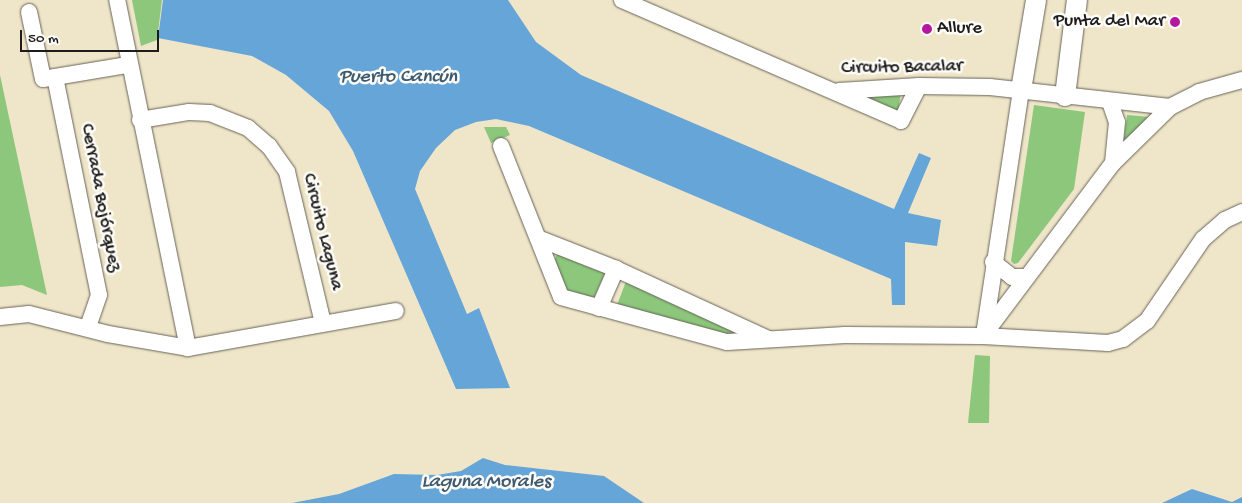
<!DOCTYPE html>
<html>
<head>
<meta charset="utf-8">
<style>
	body { margin:0 }
	#map { position:relative; width:1242px; height:503px; overflow:hidden; background:#efe5c8; font-family:"Gochi Hand",sans-serif }
	div>[style] { position:absolute }
	[style*='--x'] { left:calc(var(--x)*1px); top:calc(var(--y)*1px); width:calc(var(--w)*1px); rotate:calc(var(--a)*1deg) }
	.green>* { inset:0; background:#8cc77b }
	.water>* { inset:0; background:#66a5d8 }
	.roads { filter:drop-shadow(0 0 1px #666258) drop-shadow(0 0 1px #666258) }
	.minor>* { height:16px; margin:-8px; padding:0 8px; transform-origin:8px; border-radius:8px; background:#fff }
	.tertiary>* { height:20px; margin:-10px; padding:0 10px; transform-origin:10px; border-radius:10px; background:#fff }
	.dots>* { width:14px; height:14px; translate:-50% -50%; box-sizing:border-box; border:2px solid #fdfcf7; border-radius:50% }
	span { translate:-50% -50%; white-space:nowrap; text-align:center; line-height:1.15; -webkit-text-stroke:5px #fdfcf7; paint-order:stroke }
	.poi-label { font-size:19px; color:#1c1c1c }
	.right { translate:-100% -50%; text-align:right }
	.left { translate:0 -50%; text-align:left }
	.street-label { font-size:19px; color:#1c1c1c }
	.water-label { font-size:20px; color:#3d5a71; font-style:italic }
	.scale { position:absolute; left:20px; top:30px; width:139px; height:22px; box-sizing:border-box; border:2px solid #1c1c1c; border-top:0; padding-left:6px; font-size:15px; line-height:18px; white-space:nowrap; color:#1c1c1c; -webkit-text-stroke:4px #fdfcf7; paint-order:stroke }
</style>
</head>
<body>
<div id="map">
	<div class="green">
		<i style="clip-path:polygon(132px 0,162px 0,157px 40px,141px 46px)"></i>
		<i style="clip-path:polygon(0 75px,47px 295px,22px 285px,0 287px)"></i>
		<i style="clip-path:polygon(901px 92px,898px 113px,865px 97px)"></i>
		<i style="clip-path:polygon(1034px 105px,1085px 112px,1074px 189px,1018px 263px,1014px 264px,1011px 261px)"></i>
		<i style="clip-path:polygon(1127px 115px,1150px 117px,1125px 140px,1124px 138px)"></i>
		<i style="clip-path:polygon(484px 127px,506px 127px,510px 135px,491px 143px)"></i>
		<i style="clip-path:polygon(558px 253px,605px 273px,594px 298px,564px 292px,554px 260px)"></i>
		<i style="clip-path:polygon(627px 279px,736px 331px,731px 335px,617px 305px)"></i>
		<i style="clip-path:polygon(975px 355px,990px 356px,989px 423px,968px 423px)"></i>
	</div>
	<div class="water">
		<i style="clip-path:polygon(163px 0,508px 0,536px 42px,581px 75px,894px 209px,919px 153px,931px 158px,908px 213px,941px 220px,937px 246px,905px 242px,905px 305px,892px 305px,891px 279px,529px 126px,496px 119px,476px 122px,455px 130px,436px 148px,420px 171px,415px 189px,467px 314px,479px 308px,510px 388px,456px 389px,353px 151px,329px 111px,286px 75px,252px 56px,158px 38px)"></i>
		<i style="clip-path:polygon(483px 458px,505px 465px,604px 476px,644px 503px,292px 503px,339px 494px,394px 474px,437px 475px,461px 471px)"></i>
		<i style="clip-path:polygon(1192px 489px,1232px 502px,1242px 497px,1242px 503px,1162px 503px)"></i>
	</div>
	<div class="roads">
		<div class="minor">
			<i style="--x:622;--y:0;--w:304;--a:23.4"></i>
			<i style="--x:901;--y:121;--w:39;--a:-63"></i>
			<i style="--x:29;--y:12;--w:68;--a:78.2"></i>
			<i style="--x:43;--y:79;--w:86;--a:-9.4"></i>
			<i style="--x:55;--y:77;--w:222;--a:78.6"></i>
			<i style="--x:99;--y:295;--w:34;--a:109"></i>
			<i style="--x:839;--y:91;--w:80;--a:-3.6"></i>
			<i style="--x:919;--y:86;--w:71;--a:0.8"></i>
			<i style="--x:990;--y:87;--w:181;--a:6.3"></i>
			<i style="--x:1110;--y:102;--w:21;--a:71"></i>
			<i style="--x:1117;--y:122;--w:41;--a:95.6"></i>
			<i style="--x:140;--y:120;--w:50;--a:-9.3"></i>
			<i style="--x:189;--y:112;--w:21;--a:3"></i>
			<i style="--x:210;--y:113;--w:41;--a:21.5"></i>
			<i style="--x:248;--y:128;--w:28;--a:41"></i>
			<i style="--x:269;--y:146;--w:32;--a:55"></i>
			<i style="--x:287;--y:172;--w:155;--a:76.6"></i>
			<i style="--x:501;--y:146;--w:162;--a:68.3"></i>
			<i style="--x:561;--y:297;--w:172;--a:15.2"></i>
			<i style="--x:727;--y:342;--w:118;--a:-3.4"></i>
			<i style="--x:845;--y:335;--w:138;--a:0.4"></i>
			<i style="--x:983;--y:336;--w:125;--a:3.2"></i>
			<i style="--x:1108;--y:343;--w:16;--a:-15"></i>
			<i style="--x:1123;--y:339;--w:30;--a:-37"></i>
			<i style="--x:1147;--y:321;--w:99;--a:-55.7"></i>
			<i style="--x:1203;--y:239;--w:29;--a:-41"></i>
			<i style="--x:1225;--y:220;--w:19;--a:-25"></i>
			<i style="--x:540;--y:239;--w:82;--a:21.5"></i>
			<i style="--x:616;--y:269;--w:167;--a:24.7"></i>
			<i style="--x:993;--y:262;--w:24;--a:38"></i>
			<i style="--x:1012;--y:277;--w:15;--a:0"></i>
			<i style="--x:599;--y:308;--w:43;--a:-66.4"></i>
			<i style="--x:0;--y:317;--w:29;--a:-6"></i>
			<i style="--x:29;--y:314;--w:81;--a:14.2"></i>
			<i style="--x:108;--y:334;--w:81;--a:9.9"></i>
			<i style="--x:188;--y:348;--w:355;--a:-101.5"></i>
			<i style="--x:984;--y:335;--w:248;--a:-81.4"></i>
			<i style="--x:983;--y:336;--w:216;--a:-53.1"></i>
			<i style="--x:1113;--y:163;--w:80;--a:-44.5"></i>
			<i style="--x:1170;--y:107;--w:33;--a:-27"></i>
			<i style="--x:1199;--y:92;--w:45;--a:-15.6"></i>
			<i style="--x:188;--y:348;--w:211;--a:-10.1"></i>
		</div>
		<div class="tertiary">
			<i style="--x:1021;--y:90;--w:91;--a:-80.5"></i>
			<i style="--x:1065;--y:96;--w:97;--a:-82.9"></i>
		</div>
	</div>
	<div class="dots">
		<i style="left:1175px;top:22px;background:#b5179e"></i>
		<i style="left:927px;top:29px;background:#b5179e"></i>
	</div>
	<div class="poi-label">
		<span class="right" style="left:1165px;top:22px">Punta del Mar</span>
		<span class="left" style="left:937px;top:29px">Allure</span>
	</div>
	<div class="street-label">
		<span style="left:902px;top:68px;rotate:-1deg">Circuito Bacalar</span>
		<span style="left:100px;top:198px;rotate:79deg">Cerrada Bojórquez</span>
		<span style="left:322px;top:232px;rotate:76deg">Circuito Laguna</span>
	</div>
	<div class="water-label">
		<span style="left:398px;top:77px">Puerto Cancún</span>
		<span style="left:486px;top:482px">Laguna Morales</span>
	</div>
	<div class="scale">50 m</div>
</div>
</body>
</html>
